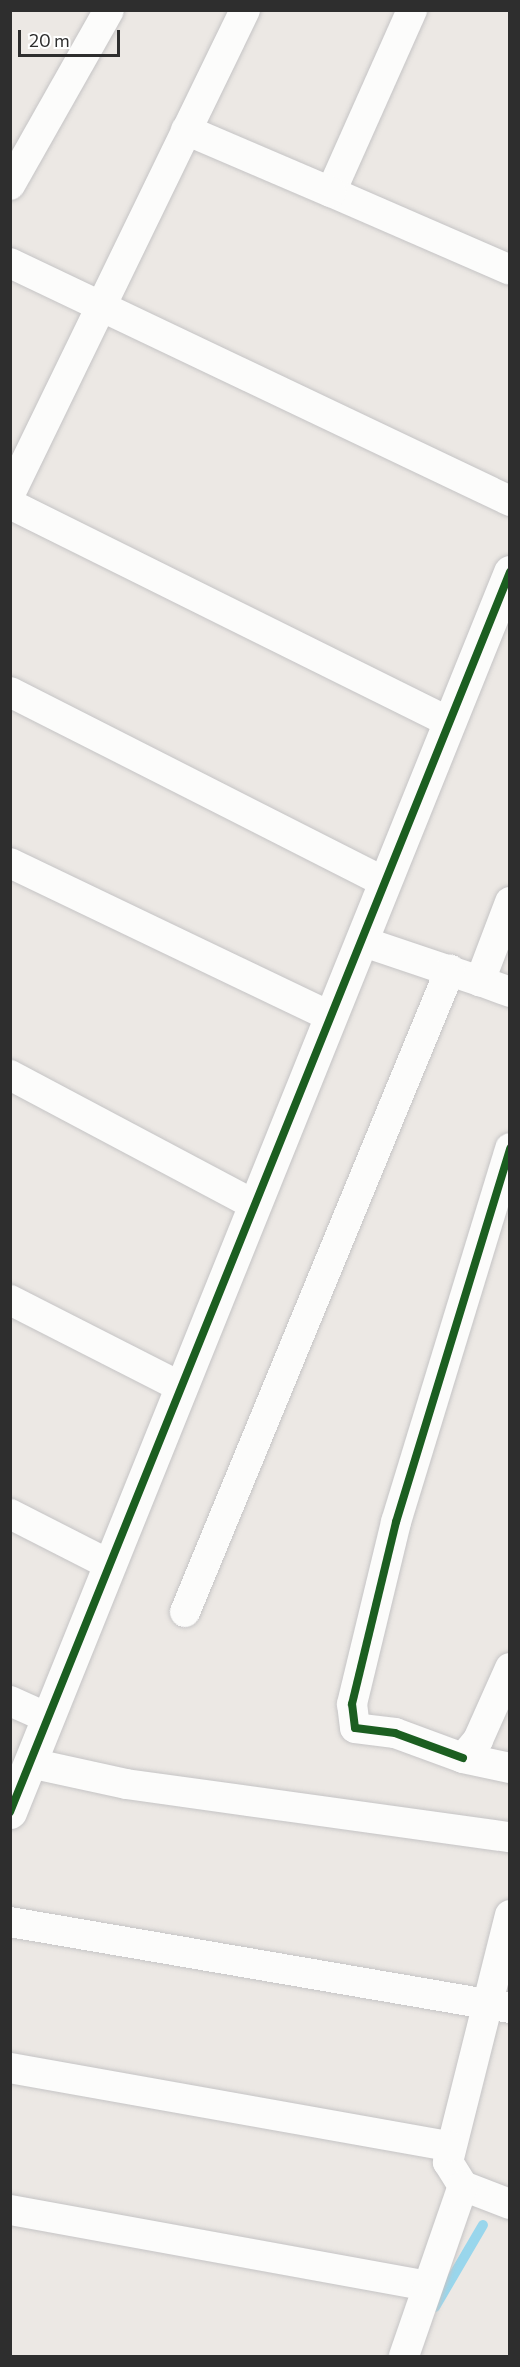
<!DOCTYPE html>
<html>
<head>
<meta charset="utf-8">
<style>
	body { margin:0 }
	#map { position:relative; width:520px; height:2367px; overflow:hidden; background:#ece8e4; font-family:Commissioner,sans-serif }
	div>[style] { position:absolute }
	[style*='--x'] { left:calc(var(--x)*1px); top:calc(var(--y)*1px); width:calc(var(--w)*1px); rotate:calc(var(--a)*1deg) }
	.stream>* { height:10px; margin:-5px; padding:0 5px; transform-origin:5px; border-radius:5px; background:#99d6ec }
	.roads { filter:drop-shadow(0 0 2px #c5c4c5) drop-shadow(0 0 2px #c5c4c5) }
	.minor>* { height:30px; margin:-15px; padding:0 15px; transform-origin:15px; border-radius:15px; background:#fcfcfb }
	.tertiary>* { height:33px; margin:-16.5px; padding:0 16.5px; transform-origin:16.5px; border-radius:16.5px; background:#fcfcfb }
	.cycleway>* { height:8px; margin:-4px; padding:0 4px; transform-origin:4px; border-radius:4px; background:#1b5e20 }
	span { translate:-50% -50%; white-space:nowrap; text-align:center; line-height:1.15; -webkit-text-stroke:4.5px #fff; paint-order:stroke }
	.frame { position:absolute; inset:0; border:12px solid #2e2e2e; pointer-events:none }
	.scale { position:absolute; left:18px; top:30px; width:102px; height:27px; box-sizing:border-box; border:3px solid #2e2e2e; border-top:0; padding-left:8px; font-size:18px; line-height:21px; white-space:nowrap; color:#2e2e2e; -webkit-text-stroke:4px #fff; paint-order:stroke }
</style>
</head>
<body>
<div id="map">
	<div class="stream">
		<i style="--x:435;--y:2307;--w:95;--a:-59.7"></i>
	</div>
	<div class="roads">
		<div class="minor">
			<i style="--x:412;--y:10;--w:199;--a:114"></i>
			<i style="--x:331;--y:192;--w:195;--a:23.5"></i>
			<i style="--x:186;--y:130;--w:158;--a:23.2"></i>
			<i style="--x:10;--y:185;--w:201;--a:-60.5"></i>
			<i style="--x:10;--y:263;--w:554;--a:25.45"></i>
			<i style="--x:10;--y:494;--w:538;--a:-64.1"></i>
			<i style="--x:10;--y:504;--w:490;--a:26.4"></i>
			<i style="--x:10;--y:692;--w:420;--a:26.9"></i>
			<i style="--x:10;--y:863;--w:356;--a:25.6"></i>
			<i style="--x:510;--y:902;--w:85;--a:110.8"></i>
			<i style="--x:480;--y:981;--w:32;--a:20"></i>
			<i style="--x:361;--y:941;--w:126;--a:18.6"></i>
			<i style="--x:10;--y:1075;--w:277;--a:28"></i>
			<i style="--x:10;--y:1300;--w:192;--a:27"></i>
			<i style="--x:10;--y:1514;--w:112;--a:27"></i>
			<i style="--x:185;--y:1612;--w:695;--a:-67.57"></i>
			<i style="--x:510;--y:1668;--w:79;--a:114"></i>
			<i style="--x:478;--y:1740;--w:23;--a:130"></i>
			<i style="--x:463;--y:1758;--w:48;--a:12"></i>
			<i style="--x:10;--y:1701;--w:42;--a:24.1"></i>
			<i style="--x:463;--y:1758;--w:72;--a:-159.8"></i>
			<i style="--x:395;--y:1733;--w:40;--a:-172.9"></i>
			<i style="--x:355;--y:1728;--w:24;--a:-97"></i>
			<i style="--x:352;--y:1704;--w:187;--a:-76.4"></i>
			<i style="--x:396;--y:1522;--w:391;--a:-73"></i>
			<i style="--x:30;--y:1763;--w:98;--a:12.3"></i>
			<i style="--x:126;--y:1784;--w:388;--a:7.9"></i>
			<i style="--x:510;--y:1915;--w:255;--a:104.1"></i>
			<i style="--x:448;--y:2162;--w:28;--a:58"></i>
			<i style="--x:463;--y:2186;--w:50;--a:21"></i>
			<i style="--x:10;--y:1922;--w:507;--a:9.76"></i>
			<i style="--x:10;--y:2068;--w:447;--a:10.1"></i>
			<i style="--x:10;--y:2210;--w:424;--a:10.3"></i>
			<i style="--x:404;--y:2356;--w:180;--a:-70.9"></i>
		</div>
		<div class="tertiary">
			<i style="--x:10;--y:1812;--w:1337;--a:-68.04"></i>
		</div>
	</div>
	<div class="cycleway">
		<i style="--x:463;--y:1758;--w:72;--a:-159.8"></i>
		<i style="--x:395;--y:1733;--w:40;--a:-172.9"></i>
		<i style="--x:355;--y:1728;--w:24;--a:-97"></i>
		<i style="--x:352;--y:1704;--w:187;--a:-76.4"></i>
		<i style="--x:396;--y:1522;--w:391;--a:-73"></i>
		<i style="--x:10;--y:1812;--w:1337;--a:-68.04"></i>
	</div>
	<div class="frame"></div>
	<div class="scale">20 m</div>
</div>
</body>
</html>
